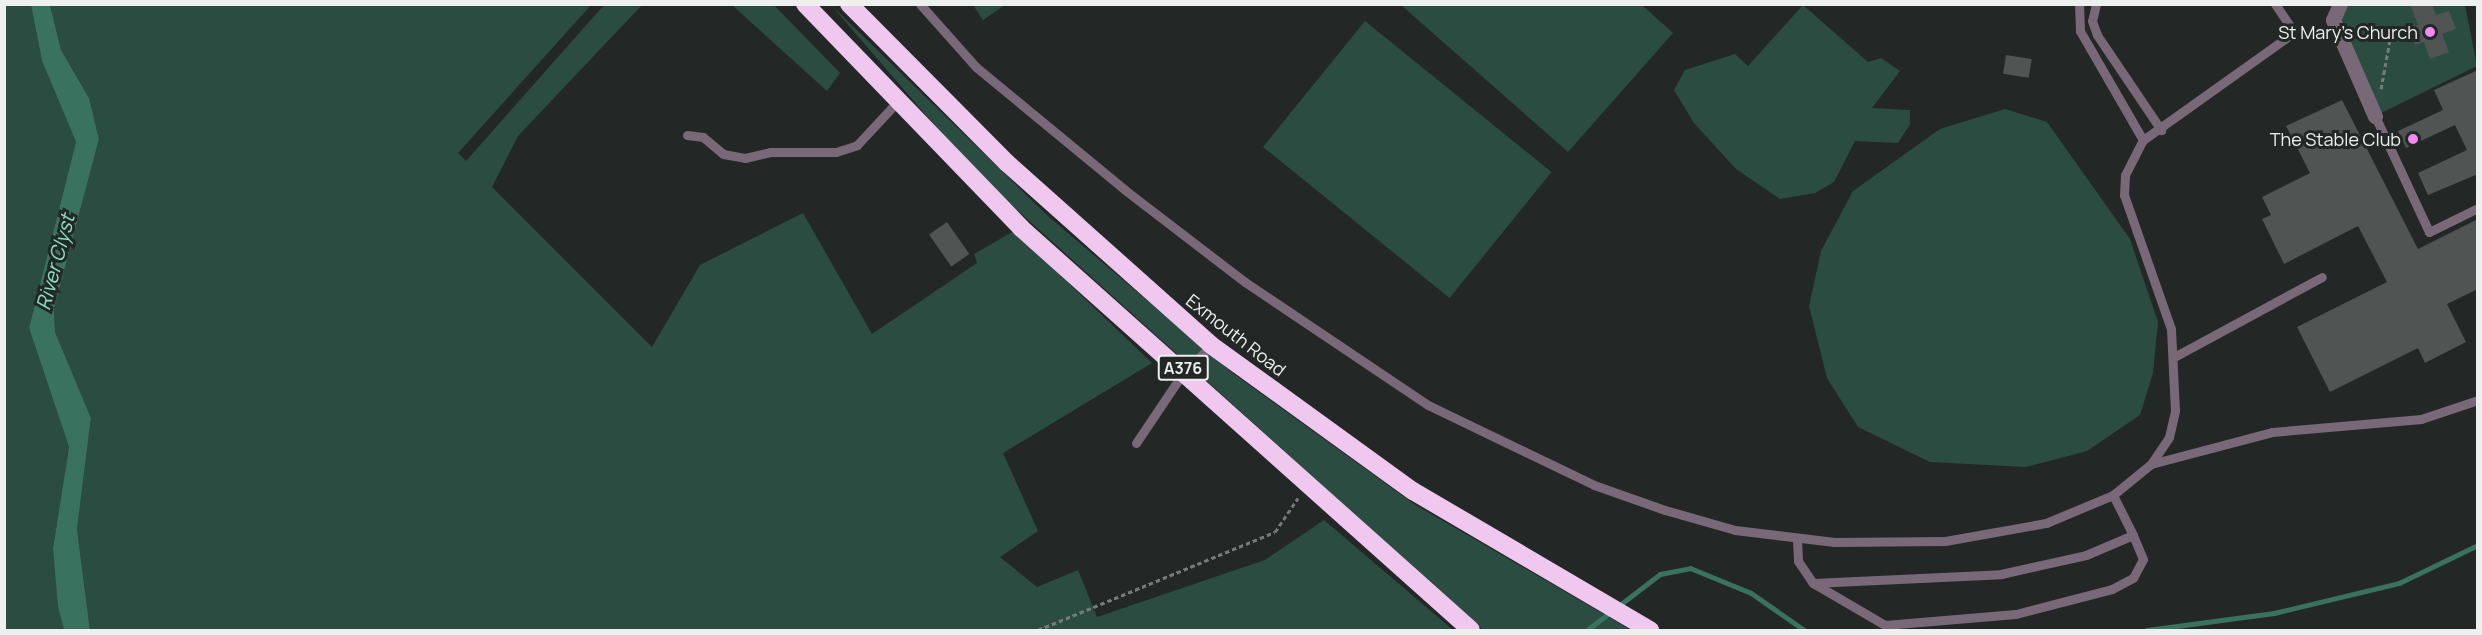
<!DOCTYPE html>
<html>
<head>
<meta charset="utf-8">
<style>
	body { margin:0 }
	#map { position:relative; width:2482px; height:635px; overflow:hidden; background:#232725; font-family:Manrope,sans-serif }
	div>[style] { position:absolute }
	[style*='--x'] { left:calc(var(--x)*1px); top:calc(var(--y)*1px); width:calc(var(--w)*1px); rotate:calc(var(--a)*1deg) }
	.green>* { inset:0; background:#2b4d41; transform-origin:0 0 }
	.water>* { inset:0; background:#39735f }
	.stream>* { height:5px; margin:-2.5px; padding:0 2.5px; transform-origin:2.5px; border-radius:2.5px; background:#39735f }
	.building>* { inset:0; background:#505553; transform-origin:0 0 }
	.path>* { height:3px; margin-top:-1.5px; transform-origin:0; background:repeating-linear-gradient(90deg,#767a78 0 4.5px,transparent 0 7.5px) }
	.lane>* { height:9px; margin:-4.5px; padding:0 4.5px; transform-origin:4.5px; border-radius:4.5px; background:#796978 }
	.street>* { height:15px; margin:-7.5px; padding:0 7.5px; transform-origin:7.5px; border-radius:7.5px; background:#796978 }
	.highway>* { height:18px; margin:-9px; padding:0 9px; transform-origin:9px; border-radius:9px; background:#f0c7ee }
	.dots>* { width:16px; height:16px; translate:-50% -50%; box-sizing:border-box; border:3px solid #232725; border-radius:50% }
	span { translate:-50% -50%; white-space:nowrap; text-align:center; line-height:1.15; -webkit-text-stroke:6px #232725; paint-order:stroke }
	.shield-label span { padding:2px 4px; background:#232725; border:2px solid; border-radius:4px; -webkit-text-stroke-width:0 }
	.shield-label { font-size:16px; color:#edf0ef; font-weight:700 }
	.poi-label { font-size:18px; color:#edf0ef }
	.right { translate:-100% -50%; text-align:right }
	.street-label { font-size:18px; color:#edf0ef }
	.water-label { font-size:20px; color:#87e2c2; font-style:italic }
	.frame { position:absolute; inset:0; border:6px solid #edf0ef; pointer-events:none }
</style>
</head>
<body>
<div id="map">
	<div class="green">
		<i style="clip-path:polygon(4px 5px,31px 5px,42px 61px,76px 142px,29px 328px,69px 447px,53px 548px,64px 630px,5px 630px)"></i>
		<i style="clip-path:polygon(50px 5px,591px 5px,458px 153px,466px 161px,604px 5px,642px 5px,518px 136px,492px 187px,652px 347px,700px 265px,803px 213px,872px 334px,977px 263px,974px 254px,1014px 231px,1152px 363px,1003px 453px,1038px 531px,1000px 557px,1037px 587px,1078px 570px,1097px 617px,1265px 560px,1324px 520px,1453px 630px,90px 630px,77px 529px,91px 418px,55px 332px,54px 309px,99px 139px,89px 98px,61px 50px)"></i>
		<i style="clip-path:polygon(732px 5px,774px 5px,840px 73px,827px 91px)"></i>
		<i style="clip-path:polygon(831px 5px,1049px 217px,1234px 374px,1414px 504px,1631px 630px,1483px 630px,975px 172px)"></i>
		<i style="clip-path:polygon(973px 5px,1005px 5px,983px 20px)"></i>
		<i style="clip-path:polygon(1401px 5px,1642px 5px,1673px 33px,1568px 152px)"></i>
		<i style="clip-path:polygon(1803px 5px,1868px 62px,1881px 58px,1900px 71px,1872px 108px,1910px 110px,1910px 124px,1898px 143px,1855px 141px,1834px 182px,1815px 193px,1780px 199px,1736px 169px,1694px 123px,1674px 90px,1685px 70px,1735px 54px,1748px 66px)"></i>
		<i style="clip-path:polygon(2350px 5px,2465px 5px,2477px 66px,2375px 116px,2336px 13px)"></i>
		<i style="left:1365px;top:21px;width:240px;height:162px;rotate:39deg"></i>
		<i style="clip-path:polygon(2005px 109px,2047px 122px,2130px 239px,2158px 322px,2153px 373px,2140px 415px,2087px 451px,2026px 467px,1930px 462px,1858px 427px,1827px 378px,1809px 306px,1821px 251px,1853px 191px,1940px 129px)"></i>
	</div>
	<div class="water">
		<i style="clip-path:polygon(31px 5px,50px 5px,61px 50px,89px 98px,99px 139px,54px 309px,55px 332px,91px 418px,77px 529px,90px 630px,64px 630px,58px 606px,53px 548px,69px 447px,29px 328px,76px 142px,42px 61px)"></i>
	</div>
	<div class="stream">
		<i style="--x:1587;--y:630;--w:92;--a:-37.5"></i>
		<i style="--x:1660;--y:574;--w:31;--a:-11"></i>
		<i style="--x:1690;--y:568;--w:66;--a:22.3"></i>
		<i style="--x:1751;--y:593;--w:65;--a:34.9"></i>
		<i style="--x:2147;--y:630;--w:128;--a:-7.6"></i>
		<i style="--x:2274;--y:613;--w:129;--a:-13.5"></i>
		<i style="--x:2399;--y:583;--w:88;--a:-25.7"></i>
	</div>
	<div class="building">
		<i style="clip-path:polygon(2410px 4px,2432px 4px,2436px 15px,2449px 11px,2456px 29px,2442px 34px,2449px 52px,2430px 59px,2424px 42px,2415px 45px,2409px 28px,2418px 25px)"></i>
		<i style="left:2006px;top:55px;width:26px;height:19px;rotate:9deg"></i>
		<i style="clip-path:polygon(2478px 70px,2478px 174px,2428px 195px,2418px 173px,2467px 150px,2455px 125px,2406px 148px,2398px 131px,2443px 110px,2434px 90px)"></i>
		<i style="clip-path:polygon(2342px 100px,2418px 249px,2478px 219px,2478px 289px,2447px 304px,2466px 342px,2425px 363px,2418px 348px,2330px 392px,2297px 327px,2387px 282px,2358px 226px,2284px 264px,2262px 219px,2271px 215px,2262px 197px,2310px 173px,2286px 126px)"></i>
		<i style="left:947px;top:222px;width:39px;height:22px;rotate:55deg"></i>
	</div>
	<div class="path">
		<i style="--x:2381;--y:89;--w:67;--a:-79.7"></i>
		<i style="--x:1038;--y:630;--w:256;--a:-22.5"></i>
		<i style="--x:1275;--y:532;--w:41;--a:-55.9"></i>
	</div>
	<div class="lane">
		<i style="--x:920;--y:4;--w:84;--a:48.4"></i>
		<i style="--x:976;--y:67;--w:193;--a:39.5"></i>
		<i style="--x:1125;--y:190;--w:151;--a:37.5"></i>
		<i style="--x:1245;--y:282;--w:220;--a:33.9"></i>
		<i style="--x:1428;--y:405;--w:184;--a:25.7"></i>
		<i style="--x:1594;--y:485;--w:75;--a:19.4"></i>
		<i style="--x:1665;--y:510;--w:73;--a:15.9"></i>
		<i style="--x:1735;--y:530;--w:100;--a:6.9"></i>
		<i style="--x:1834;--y:542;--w:111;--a:-0.5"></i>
		<i style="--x:1945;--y:541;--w:103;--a:-10.1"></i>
		<i style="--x:2046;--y:523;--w:73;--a:-22.7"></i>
		<i style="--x:2113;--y:495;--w:49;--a:-39.2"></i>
		<i style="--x:2151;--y:464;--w:32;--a:-56"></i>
		<i style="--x:2169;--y:437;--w:27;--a:-77"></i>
		<i style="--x:2175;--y:411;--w:82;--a:-92.8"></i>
		<i style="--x:2171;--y:329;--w:142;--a:-109.3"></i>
		<i style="--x:2124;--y:195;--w:20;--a:-87"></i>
		<i style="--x:2125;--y:175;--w:39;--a:-63"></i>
		<i style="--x:2143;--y:140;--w:126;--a:-120"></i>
		<i style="--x:2080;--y:31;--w:27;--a:-92"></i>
		<i style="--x:2096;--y:4;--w:17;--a:103"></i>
		<i style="--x:2092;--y:21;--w:15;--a:70"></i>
		<i style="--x:2097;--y:35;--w:115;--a:56"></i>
		<i style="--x:2375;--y:116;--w:128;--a:65"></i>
		<i style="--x:2429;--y:232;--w:55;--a:-26.1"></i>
		<i style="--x:687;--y:135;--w:16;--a:7"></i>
		<i style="--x:703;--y:137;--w:26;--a:40"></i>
		<i style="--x:723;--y:154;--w:22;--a:10"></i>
		<i style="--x:745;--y:158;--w:26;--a:-13"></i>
		<i style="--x:770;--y:152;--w:66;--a:0"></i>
		<i style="--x:836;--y:152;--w:22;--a:-18"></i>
		<i style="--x:857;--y:145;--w:62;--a:-47"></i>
		<i style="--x:2143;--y:140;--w:181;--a:-35.5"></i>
		<i style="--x:2290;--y:35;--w:6;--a:-72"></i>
		<i style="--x:2292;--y:29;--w:30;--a:-124"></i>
		<i style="--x:2174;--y:357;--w:168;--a:-28.4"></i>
		<i style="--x:1136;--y:443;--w:77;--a:-56.1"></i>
		<i style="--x:1179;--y:379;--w:47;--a:-46.7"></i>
		<i style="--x:2151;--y:464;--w:125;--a:-14.8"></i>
		<i style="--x:2272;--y:432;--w:150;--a:-5"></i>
		<i style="--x:2421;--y:419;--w:60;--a:-18.4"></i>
		<i style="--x:1797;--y:540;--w:21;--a:87"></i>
		<i style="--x:1798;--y:561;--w:27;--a:56"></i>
		<i style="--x:1813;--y:583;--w:188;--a:-2.7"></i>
		<i style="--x:2001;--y:574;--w:87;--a:-12.6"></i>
		<i style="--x:2086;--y:555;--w:51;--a:-23.1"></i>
		<i style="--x:2133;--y:535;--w:45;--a:-116.6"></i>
		<i style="--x:1813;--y:583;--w:83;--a:30.3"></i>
		<i style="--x:1885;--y:625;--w:131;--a:-4.8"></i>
		<i style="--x:2016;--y:614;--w:99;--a:-14.6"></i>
		<i style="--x:2112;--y:589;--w:24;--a:-28"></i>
		<i style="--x:2133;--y:578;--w:21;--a:-62"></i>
		<i style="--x:2143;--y:559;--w:26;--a:-113"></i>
	</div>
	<div class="street">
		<i style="--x:2340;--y:4;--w:17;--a:114"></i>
		<i style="--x:2333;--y:20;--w:105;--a:66.4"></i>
	</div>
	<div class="highway">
		<i style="--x:805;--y:4;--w:311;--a:46"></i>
		<i style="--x:1021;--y:228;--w:603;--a:41.78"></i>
		<i style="--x:849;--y:4;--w:224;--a:45.2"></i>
		<i style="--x:1007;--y:163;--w:273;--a:41.7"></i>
		<i style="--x:1211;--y:345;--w:249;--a:35.9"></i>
		<i style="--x:1413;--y:491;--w:275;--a:30.4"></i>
	</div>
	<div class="dots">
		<i style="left:2430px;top:32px;background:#f38af2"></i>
		<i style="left:2413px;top:139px;background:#f38af2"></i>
	</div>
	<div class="shield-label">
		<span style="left:1183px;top:368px">A376</span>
	</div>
	<div class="poi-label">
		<span class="right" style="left:2418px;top:32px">St Mary's Church</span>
		<span class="right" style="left:2401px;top:139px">The Stable Club</span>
	</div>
	<div class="street-label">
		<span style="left:1236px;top:335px;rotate:38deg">Exmouth Road</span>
	</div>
	<div class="water-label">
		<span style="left:55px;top:262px;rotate:-75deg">River Clyst</span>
	</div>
	<div class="frame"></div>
</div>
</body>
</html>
